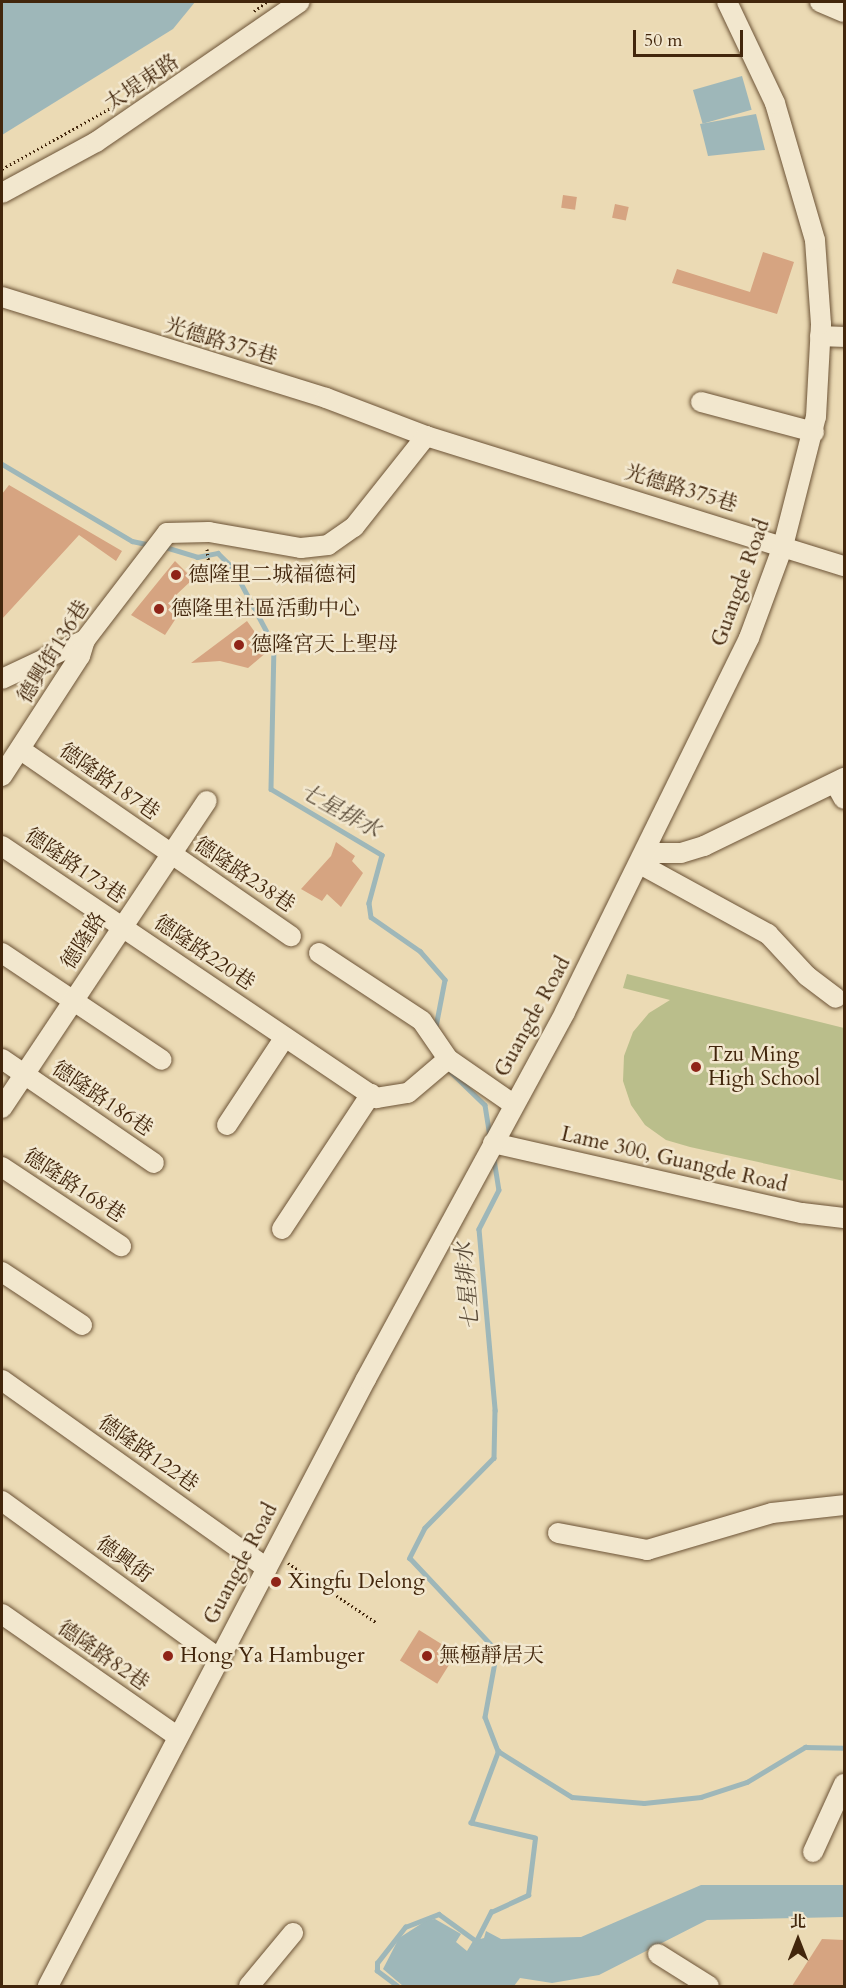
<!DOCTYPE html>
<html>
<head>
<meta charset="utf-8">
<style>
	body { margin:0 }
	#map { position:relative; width:846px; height:1988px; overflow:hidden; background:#ebdab4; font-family:Cardo,"Noto Serif TC",serif }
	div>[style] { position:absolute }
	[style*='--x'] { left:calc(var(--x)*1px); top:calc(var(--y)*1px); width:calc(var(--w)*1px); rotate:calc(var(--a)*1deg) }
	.green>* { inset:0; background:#babe8b }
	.water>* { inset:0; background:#9eb7b9; transform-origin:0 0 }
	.stream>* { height:4.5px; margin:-2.25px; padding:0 2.25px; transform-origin:2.25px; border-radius:2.25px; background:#9eb7b9 }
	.building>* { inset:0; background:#d6a481; transform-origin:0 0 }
	.path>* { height:3px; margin-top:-1.5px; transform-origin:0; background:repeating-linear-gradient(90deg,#42260c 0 1.5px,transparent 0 4.5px) }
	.roads { filter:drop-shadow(0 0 2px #6c5336) drop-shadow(0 0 2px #6c5336) }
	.minor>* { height:20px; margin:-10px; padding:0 10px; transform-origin:10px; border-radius:10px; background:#f2e7ce }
	.dots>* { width:16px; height:16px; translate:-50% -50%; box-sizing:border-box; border:3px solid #f2e7ce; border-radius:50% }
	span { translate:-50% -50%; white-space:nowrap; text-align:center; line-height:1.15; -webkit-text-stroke:5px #f2e7ce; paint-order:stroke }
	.street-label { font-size:21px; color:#42260c }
	.poi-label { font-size:21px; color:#42260c }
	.left { translate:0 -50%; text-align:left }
	.water-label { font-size:22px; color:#594a37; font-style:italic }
	.frame { position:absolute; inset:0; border:3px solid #42260c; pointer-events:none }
	.north { position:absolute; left:768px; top:1910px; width:60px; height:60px; -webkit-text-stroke:4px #f2e7ce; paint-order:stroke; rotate:0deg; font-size:16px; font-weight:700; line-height:24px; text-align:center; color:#42260c }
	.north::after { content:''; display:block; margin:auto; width:21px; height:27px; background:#42260c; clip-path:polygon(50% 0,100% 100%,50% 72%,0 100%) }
	.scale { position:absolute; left:633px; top:30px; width:110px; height:27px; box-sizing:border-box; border:3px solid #42260c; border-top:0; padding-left:8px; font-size:18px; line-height:21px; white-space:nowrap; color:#42260c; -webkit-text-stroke:4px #f2e7ce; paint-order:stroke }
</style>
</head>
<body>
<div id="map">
	<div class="green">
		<i style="clip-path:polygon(627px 974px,844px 1028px,844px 1181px,690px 1147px,666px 1140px,645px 1125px,631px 1105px,623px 1081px,624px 1056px,633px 1032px,649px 1013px,670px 1000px,623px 988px)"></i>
	</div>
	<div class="water">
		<i style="clip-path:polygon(2px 2px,195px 2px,173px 29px,2px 135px)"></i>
		<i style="left:742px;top:76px;width:35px;height:51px;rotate:74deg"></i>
		<i style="clip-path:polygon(756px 114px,765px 150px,708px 156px,700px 124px)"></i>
		<i style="clip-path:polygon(701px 1885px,844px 1885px,844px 1917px,707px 1920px,599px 1975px,552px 1983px,520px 1978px,514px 1986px,403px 1986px,383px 1969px,399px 1938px,427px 1920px,435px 1919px,461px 1934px,456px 1942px,467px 1951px,473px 1941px,484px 1938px,486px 1931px,501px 1939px,581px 1937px)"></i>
	</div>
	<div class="stream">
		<i style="--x:2;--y:464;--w:151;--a:30.6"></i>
		<i style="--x:132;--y:541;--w:19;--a:12"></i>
		<i style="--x:162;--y:546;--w:37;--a:17"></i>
		<i style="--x:197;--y:557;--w:21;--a:-11"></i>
		<i style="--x:218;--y:553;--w:21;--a:45"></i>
		<i style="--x:233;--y:568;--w:87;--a:62"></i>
		<i style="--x:274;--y:645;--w:144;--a:91.2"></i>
		<i style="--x:271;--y:789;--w:129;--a:30.7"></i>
		<i style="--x:382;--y:855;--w:50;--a:105.2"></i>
		<i style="--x:369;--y:903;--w:14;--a:82"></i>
		<i style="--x:371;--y:917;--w:60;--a:34.8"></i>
		<i style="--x:420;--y:951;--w:38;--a:49"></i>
		<i style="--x:445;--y:980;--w:53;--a:100.9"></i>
		<i style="--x:451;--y:1072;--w:47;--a:44.1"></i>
		<i style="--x:485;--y:1105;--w:31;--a:81"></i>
		<i style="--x:494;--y:1159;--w:31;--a:81"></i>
		<i style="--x:499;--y:1190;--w:44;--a:117.1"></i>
		<i style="--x:479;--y:1229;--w:182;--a:84.9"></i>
		<i style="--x:495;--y:1410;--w:48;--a:91.2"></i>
		<i style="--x:494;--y:1458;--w:98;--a:134.6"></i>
		<i style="--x:425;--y:1528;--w:34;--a:117"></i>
		<i style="--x:410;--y:1558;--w:127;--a:46.9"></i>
		<i style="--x:497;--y:1651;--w:67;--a:100.3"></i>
		<i style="--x:485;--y:1717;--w:36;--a:69"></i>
		<i style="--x:498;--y:1751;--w:87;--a:31.9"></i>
		<i style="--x:572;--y:1797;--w:72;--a:4.8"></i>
		<i style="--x:644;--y:1803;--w:57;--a:-6"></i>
		<i style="--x:701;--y:1797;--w:48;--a:-18.1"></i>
		<i style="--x:747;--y:1782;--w:68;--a:-31.1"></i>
		<i style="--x:805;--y:1747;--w:39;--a:1"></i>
		<i style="--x:397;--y:1986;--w:25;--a:-143"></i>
		<i style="--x:377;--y:1971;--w:8;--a:-90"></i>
		<i style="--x:377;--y:1963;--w:46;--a:-52.1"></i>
		<i style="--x:405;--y:1927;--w:36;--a:-21"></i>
		<i style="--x:439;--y:1914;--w:46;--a:36.1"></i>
		<i style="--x:476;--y:1941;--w:33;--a:-63"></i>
		<i style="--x:491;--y:1912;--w:41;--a:-24.7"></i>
		<i style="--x:528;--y:1895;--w:57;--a:-83"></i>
		<i style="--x:535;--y:1838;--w:66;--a:-166.8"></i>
		<i style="--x:471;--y:1823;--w:77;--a:-69.4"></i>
	</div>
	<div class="building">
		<i style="left:563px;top:195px;width:14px;height:13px;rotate:8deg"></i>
		<i style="left:615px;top:204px;width:14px;height:14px;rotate:12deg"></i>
		<i style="clip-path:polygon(763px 252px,794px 262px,777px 314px,672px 283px,677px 269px,750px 292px)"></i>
		<i style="clip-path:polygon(9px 485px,122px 551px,116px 561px,79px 535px,2px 619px,2px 494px)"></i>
		<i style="clip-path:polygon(175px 561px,193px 579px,175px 596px,186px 603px,165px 635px,131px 615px)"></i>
		<i style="clip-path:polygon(247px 621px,268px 651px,248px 668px,220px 661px,191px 663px)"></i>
		<i style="clip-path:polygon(336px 842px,355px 856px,352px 861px,363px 873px,341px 907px,327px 894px,322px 901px,301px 889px,331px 856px)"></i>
		<i style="left:419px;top:1630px;width:44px;height:36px;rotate:32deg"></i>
		<i style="clip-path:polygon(822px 1939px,844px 1940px,844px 1986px,792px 1986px)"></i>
	</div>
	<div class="path">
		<i style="--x:254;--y:11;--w:16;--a:-35"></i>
		<i style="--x:2;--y:169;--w:141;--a:-29.3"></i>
		<i style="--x:207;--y:549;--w:34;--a:83"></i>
		<i style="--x:288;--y:1563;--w:107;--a:34"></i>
	</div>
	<div class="roads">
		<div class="minor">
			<i style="--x:820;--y:2;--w:26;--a:23"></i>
			<i style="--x:2;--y:193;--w:107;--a:-28.5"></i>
			<i style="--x:96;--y:142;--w:247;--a:-34.5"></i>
			<i style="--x:2;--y:297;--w:339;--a:17.3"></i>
			<i style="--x:326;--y:398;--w:107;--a:20.8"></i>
			<i style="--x:820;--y:336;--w:24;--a:2"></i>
			<i style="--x:701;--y:402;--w:117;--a:14.9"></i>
			<i style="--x:2;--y:679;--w:92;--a:-25.2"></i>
			<i style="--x:21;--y:750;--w:328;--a:34.6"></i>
			<i style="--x:2;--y:776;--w:143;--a:-57"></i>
			<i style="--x:80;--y:656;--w:17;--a:-73"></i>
			<i style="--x:85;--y:640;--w:135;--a:-52.5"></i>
			<i style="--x:167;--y:533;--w:42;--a:-1.4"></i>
			<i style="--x:209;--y:532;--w:93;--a:9.9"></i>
			<i style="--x:301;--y:548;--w:27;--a:-6"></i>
			<i style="--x:328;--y:545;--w:32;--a:-35"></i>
			<i style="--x:354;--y:527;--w:116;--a:-51.6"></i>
			<i style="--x:426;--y:436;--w:438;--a:17.3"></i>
			<i style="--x:835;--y:783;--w:18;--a:61"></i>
			<i style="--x:2;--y:846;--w:451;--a:34"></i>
			<i style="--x:376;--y:1098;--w:32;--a:-9"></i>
			<i style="--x:408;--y:1093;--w:52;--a:-40.4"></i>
			<i style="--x:646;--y:853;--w:35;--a:0"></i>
			<i style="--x:681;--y:853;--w:24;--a:-17"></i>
			<i style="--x:704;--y:846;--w:156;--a:-25.9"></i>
			<i style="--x:640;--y:864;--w:146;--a:28.7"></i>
			<i style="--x:768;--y:934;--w:57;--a:47.1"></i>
			<i style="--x:807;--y:976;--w:36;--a:37"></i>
			<i style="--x:2;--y:953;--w:192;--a:33.8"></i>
			<i style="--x:319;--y:953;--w:123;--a:33.4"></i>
			<i style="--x:422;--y:1021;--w:46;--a:55.6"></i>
			<i style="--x:448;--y:1059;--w:79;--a:34.7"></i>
			<i style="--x:2;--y:1059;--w:184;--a:34.4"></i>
			<i style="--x:2;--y:1108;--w:369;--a:-56.3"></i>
			<i style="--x:227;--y:1125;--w:105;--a:-56.6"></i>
			<i style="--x:493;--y:1143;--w:317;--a:12.8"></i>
			<i style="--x:802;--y:1213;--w:42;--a:6.8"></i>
			<i style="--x:2;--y:1167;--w:143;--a:33.6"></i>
			<i style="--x:282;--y:1229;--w:162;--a:-56.6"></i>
			<i style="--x:2;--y:1272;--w:96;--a:33.5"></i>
			<i style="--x:2;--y:1380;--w:325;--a:35.4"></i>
			<i style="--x:2;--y:1501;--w:267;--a:36"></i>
			<i style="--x:558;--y:1533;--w:91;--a:10.8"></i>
			<i style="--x:647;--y:1550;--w:130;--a:-16.5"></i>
			<i style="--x:772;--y:1513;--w:72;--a:-6.3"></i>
			<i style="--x:2;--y:1614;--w:213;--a:34.9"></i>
			<i style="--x:813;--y:1852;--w:75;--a:-65.5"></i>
			<i style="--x:658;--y:1954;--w:60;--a:32.1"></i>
			<i style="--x:48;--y:1986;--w:685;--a:-62.35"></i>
			<i style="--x:366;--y:1379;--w:417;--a:-61.5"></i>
			<i style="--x:565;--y:1012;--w:417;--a:-63.8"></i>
			<i style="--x:749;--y:638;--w:98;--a:-69.7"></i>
			<i style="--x:783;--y:546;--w:133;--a:-75.7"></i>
			<i style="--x:816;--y:417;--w:93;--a:-86.9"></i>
			<i style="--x:821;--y:324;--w:84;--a:-94.1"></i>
			<i style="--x:815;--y:240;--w:143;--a:-106.3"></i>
			<i style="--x:775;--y:103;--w:112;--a:-115.4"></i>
			<i style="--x:249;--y:1986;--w:69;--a:-50.3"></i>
		</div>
	</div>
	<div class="dots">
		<i style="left:176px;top:575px;background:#8f2418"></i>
		<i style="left:159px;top:609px;background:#8f2418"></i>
		<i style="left:239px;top:645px;background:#8f2418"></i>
		<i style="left:696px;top:1067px;background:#8f2418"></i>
		<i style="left:276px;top:1582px;background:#8f2418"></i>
		<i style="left:168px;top:1656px;background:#8f2418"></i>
		<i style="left:427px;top:1656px;background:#8f2418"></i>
	</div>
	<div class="street-label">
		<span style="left:142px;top:83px;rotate:-34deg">太堤東路</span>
		<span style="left:221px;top:342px;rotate:17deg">光德路375巷</span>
		<span style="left:681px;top:489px;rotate:17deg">光德路375巷</span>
		<span style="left:741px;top:583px;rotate:-70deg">Guangde Road</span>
		<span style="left:54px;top:652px;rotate:-58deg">德興街136巷</span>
		<span style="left:109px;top:782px;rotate:35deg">德隆路187巷</span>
		<span style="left:75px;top:866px;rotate:34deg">德隆路173巷</span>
		<span style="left:244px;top:875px;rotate:34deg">德隆路238巷</span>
		<span style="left:84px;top:941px;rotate:-57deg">德隆路</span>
		<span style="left:204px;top:953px;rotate:34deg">德隆路220巷</span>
		<span style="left:533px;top:1017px;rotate:-61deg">Guangde Road</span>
		<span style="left:102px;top:1099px;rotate:34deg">德隆路186巷</span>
		<span style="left:674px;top:1160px;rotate:13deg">Lame 300, Guangde Road</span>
		<span style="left:74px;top:1186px;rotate:33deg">德隆路168巷</span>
		<span style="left:148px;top:1454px;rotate:35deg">德隆路122巷</span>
		<span style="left:124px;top:1560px;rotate:36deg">德興街</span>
		<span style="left:241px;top:1564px;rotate:-62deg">Guangde Road</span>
		<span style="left:103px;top:1656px;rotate:35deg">德隆路82巷</span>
	</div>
	<div class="poi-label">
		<span class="left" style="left:188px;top:575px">德隆里二城福德祠</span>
		<span class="left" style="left:171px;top:609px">德隆里社區活動中心</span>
		<span class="left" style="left:251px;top:645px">德隆宮天上聖母</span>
		<span class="left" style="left:708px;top:1067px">Tzu Ming<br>High School</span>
		<span class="left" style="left:288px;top:1582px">Xingfu Delong</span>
		<span class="left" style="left:180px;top:1656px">Hong Ya Hambuger</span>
		<span class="left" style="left:439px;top:1656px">無極靜居天</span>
	</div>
	<div class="water-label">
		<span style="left:340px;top:811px;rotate:29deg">七星排水</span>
		<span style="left:468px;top:1286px;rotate:-95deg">七星排水</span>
	</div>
	<div class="frame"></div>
	<div class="north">北</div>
	<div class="scale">50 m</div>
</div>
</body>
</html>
